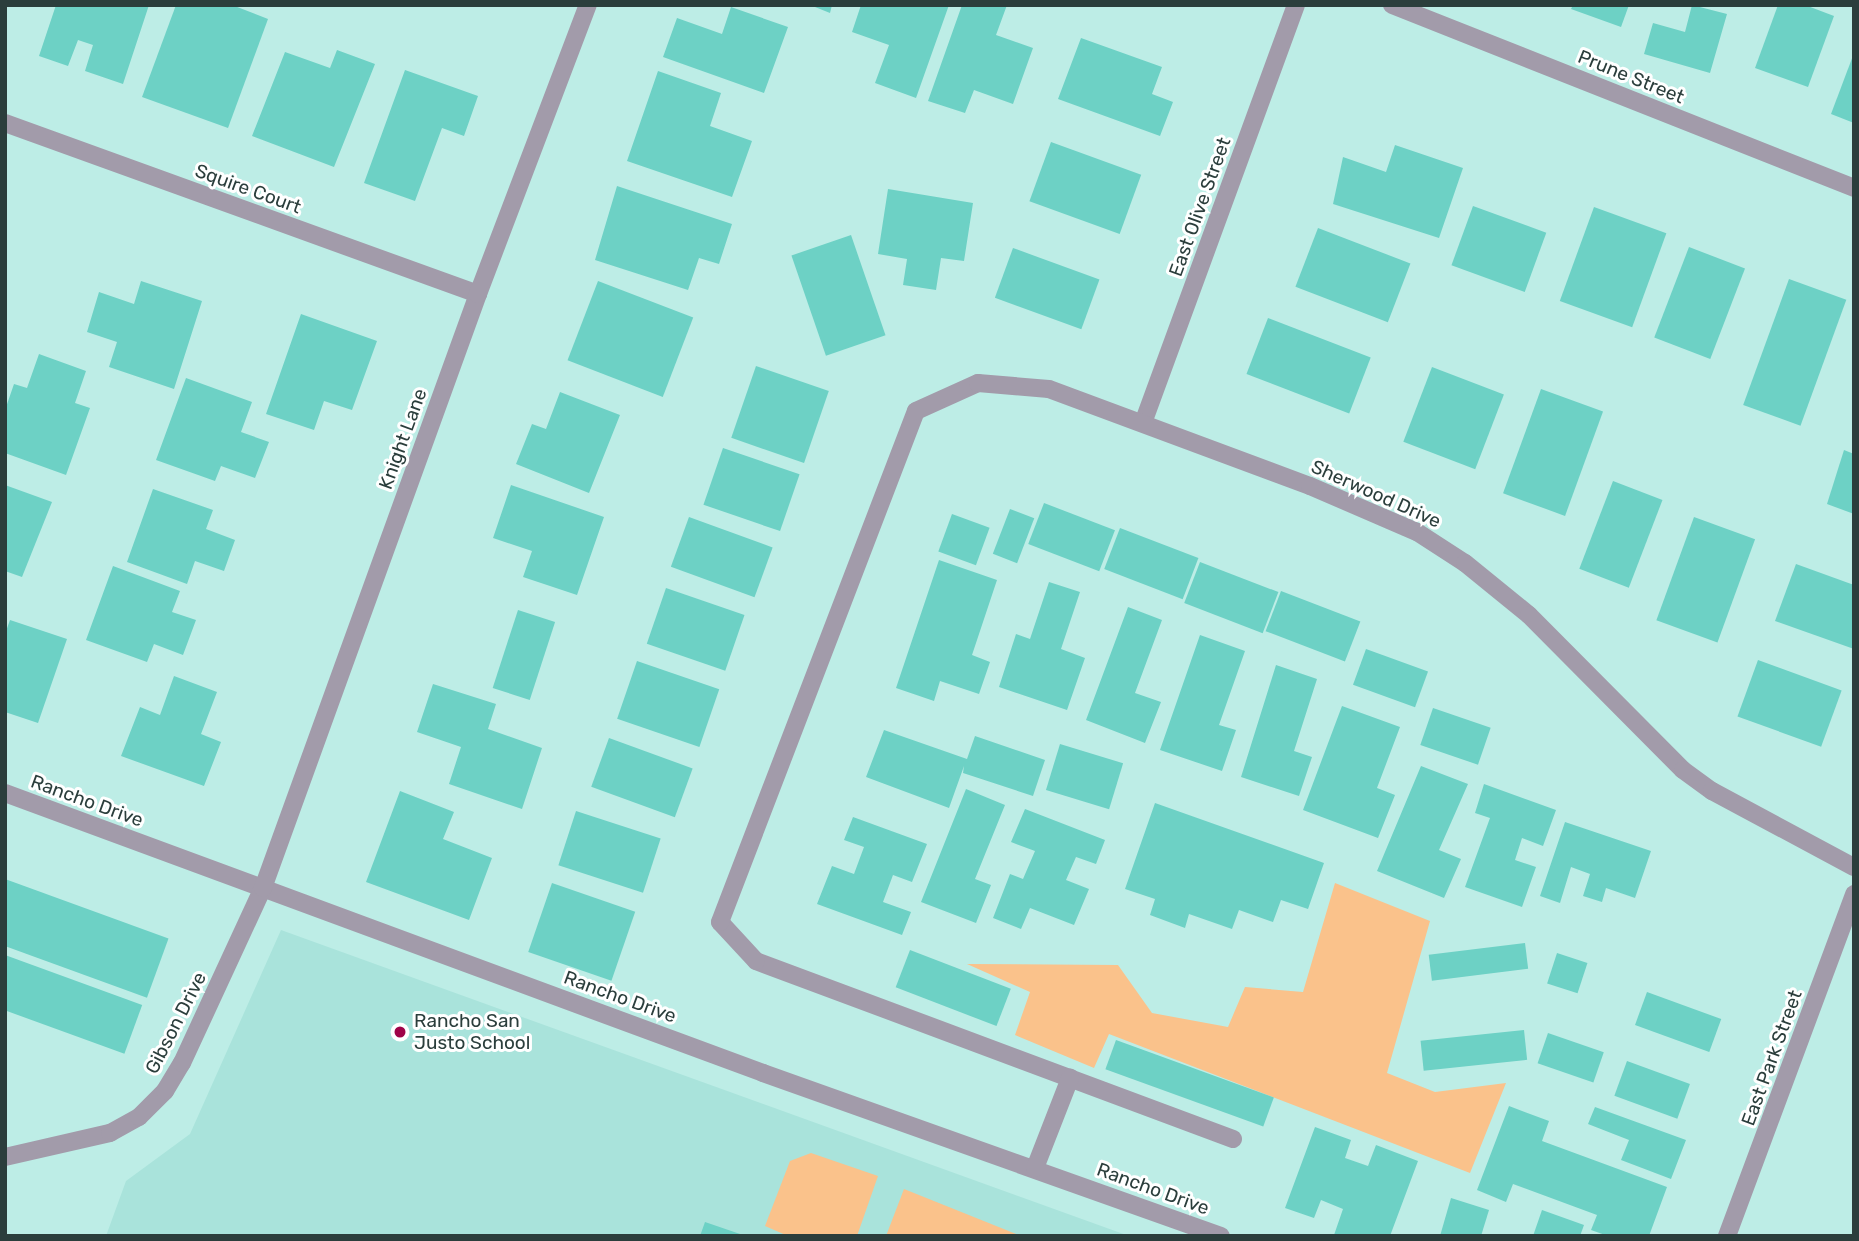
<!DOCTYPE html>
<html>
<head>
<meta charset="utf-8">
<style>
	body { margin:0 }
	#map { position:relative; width:1859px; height:1241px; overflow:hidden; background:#bdede6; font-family:Rubik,sans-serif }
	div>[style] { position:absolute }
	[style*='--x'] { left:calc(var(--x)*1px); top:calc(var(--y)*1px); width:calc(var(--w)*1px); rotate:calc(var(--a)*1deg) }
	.built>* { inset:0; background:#a9e3db }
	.green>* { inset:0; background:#fac28b }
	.building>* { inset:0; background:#6dd1c5; transform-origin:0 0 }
	.minor>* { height:18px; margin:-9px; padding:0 9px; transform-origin:9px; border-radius:9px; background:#a29baa }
	.dots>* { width:19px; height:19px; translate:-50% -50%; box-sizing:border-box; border:4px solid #fff; border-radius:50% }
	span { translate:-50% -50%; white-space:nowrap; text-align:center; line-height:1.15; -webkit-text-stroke:6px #fff; paint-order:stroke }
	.street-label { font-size:19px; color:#2b3e3c }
	.poi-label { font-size:19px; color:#2b3e3c }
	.left { translate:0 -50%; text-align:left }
	.frame { position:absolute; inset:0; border:7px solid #2b3e3c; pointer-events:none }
</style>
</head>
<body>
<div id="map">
	<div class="built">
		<i style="clip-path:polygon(281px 930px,1129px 1236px,106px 1236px,126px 1181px,190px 1134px)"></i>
	</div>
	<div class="green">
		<i style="clip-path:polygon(1335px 883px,1430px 921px,1387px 1073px,1435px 1092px,1506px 1083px,1470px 1173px,1109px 1034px,1094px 1068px,1015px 1035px,1030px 992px,967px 964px,1118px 965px,1152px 1013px,1228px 1027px,1245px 987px,1303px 992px)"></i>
		<i style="clip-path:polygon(811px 1153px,878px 1176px,857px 1236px,788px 1236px,765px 1226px,790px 1161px)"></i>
		<i style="clip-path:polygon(904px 1189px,1021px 1236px,886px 1236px)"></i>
	</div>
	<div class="building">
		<i style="clip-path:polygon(56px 5px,149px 5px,123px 84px,85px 71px,93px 45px,78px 40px,68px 66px,39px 56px)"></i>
		<i style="clip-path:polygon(176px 5px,232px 5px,268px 19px,228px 128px,142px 97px)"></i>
		<i style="clip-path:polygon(810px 5px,832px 5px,830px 13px)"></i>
		<i style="clip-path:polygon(861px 5px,949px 5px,916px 98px,875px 83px,889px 45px,852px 32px)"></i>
		<i style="clip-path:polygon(962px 5px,1007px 5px,996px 35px,1033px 48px,1013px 104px,974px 90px,965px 113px,928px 101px)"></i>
		<i style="clip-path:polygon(1573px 5px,1629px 5px,1621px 27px,1571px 9px)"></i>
		<i style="clip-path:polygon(1692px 5px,1727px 14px,1710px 73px,1644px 54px,1653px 23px,1685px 32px)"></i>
		<i style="clip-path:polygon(1778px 5px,1805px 5px,1834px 16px,1808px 87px,1755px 68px)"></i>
		<i style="clip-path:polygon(731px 7px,788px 27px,764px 93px,663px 57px,677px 18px,722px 34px)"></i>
		<i style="clip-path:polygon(1081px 38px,1162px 67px,1152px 94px,1173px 102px,1160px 136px,1058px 99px)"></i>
		<i style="clip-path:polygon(337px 50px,375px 64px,334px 167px,252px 136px,285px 52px,330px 68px)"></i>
		<i style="clip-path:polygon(1854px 53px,1854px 123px,1831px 114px)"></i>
		<i style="clip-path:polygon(405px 70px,478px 96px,464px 136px,442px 128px,415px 201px,364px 183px)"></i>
		<i style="clip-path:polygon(658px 71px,721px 93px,710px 126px,752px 141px,732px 197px,627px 161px)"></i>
		<i style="left:1051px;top:142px;width:96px;height:63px;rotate:20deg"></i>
		<i style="clip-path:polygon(1395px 145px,1463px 168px,1439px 238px,1333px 204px,1343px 157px,1386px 172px)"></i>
		<i style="clip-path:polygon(617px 186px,732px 224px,719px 264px,699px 258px,688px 290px,595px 260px)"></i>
		<i style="clip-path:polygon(888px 189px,973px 203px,964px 261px,941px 258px,936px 290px,903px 285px,907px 259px,878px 254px)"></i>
		<i style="left:1473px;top:206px;width:78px;height:63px;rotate:20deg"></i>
		<i style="left:1594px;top:207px;width:77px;height:100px;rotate:20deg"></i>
		<i style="left:1318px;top:228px;width:99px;height:63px;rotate:21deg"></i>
		<i style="left:851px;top:235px;width:106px;height:63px;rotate:71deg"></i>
		<i style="left:1689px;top:247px;width:60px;height:97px;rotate:21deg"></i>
		<i style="left:1013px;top:248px;width:92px;height:53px;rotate:20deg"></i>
		<i style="left:1789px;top:279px;width:61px;height:134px;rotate:20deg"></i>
		<i style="clip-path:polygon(141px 281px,202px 301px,174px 389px,109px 367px,117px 342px,87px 332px,99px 292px,134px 304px)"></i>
		<i style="left:598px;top:281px;width:102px;height:85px;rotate:21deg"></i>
		<i style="clip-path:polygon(301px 314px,377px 341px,352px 410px,324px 401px,314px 430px,266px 414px)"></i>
		<i style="left:1268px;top:318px;width:110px;height:60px;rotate:21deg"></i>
		<i style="clip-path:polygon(39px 354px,86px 371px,75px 403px,90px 408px,66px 475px,5px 453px,5px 410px,14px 384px,27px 388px)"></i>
		<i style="left:756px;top:366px;width:77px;height:76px;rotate:19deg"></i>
		<i style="left:1432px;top:367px;width:77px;height:80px;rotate:21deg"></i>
		<i style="clip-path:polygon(186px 378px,252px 402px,241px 432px,269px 442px,255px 478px,221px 466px,215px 481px,156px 460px)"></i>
		<i style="left:1541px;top:389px;width:66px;height:111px;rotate:20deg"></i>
		<i style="clip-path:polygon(560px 392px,620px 415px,589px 493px,516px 464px,532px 424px,546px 429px)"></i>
		<i style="left:723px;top:448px;width:81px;height:60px;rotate:19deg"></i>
		<i style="clip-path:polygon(1844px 450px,1854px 454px,1854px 514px,1827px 504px)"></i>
		<i style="left:1613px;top:481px;width:53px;height:94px;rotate:21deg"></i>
		<i style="clip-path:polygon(5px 485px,52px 502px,22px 577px,5px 571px)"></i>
		<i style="clip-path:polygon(511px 485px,604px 517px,577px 595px,523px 577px,532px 551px,493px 538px)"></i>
		<i style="clip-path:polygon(153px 489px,213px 510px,206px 529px,235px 540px,224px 571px,195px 561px,187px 584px,127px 562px)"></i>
		<i style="left:1044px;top:503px;width:76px;height:44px;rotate:21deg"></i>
		<i style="left:1010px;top:509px;width:26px;height:48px;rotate:21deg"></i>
		<i style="left:952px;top:514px;width:40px;height:40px;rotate:20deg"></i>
		<i style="left:689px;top:517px;width:89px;height:53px;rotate:20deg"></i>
		<i style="left:1694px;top:517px;width:65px;height:110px;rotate:20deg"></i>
		<i style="left:1120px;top:528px;width:84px;height:44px;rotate:21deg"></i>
		<i style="clip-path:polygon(939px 560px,997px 580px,972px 655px,990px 662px,979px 694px,940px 681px,934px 701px,896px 688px)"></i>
		<i style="left:1200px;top:562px;width:84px;height:44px;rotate:21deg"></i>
		<i style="clip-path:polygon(1796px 564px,1854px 585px,1854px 649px,1775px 621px)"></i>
		<i style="clip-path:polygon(113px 566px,180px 591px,172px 612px,196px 620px,183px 655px,154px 644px,147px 662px,86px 640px)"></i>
		<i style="clip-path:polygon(1049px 582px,1080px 592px,1061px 649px,1085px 658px,1067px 710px,999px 687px,1016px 634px,1030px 639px)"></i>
		<i style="left:666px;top:588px;width:83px;height:59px;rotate:19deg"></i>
		<i style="left:1281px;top:591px;width:85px;height:43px;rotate:21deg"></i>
		<i style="clip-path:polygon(1128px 607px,1162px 620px,1135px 693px,1161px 702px,1145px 743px,1086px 720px)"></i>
		<i style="left:518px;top:610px;width:39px;height:82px;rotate:18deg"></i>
		<i style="clip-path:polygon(10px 620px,67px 639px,38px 723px,5px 712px,5px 634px)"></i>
		<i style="clip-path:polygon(1200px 635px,1245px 651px,1219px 725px,1236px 730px,1222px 771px,1160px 750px)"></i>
		<i style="left:1366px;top:649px;width:66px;height:38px;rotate:20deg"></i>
		<i style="left:1758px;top:660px;width:89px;height:60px;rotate:20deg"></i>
		<i style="left:637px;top:661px;width:87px;height:61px;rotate:19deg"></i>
		<i style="clip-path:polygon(1276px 665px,1317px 679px,1294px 751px,1312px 757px,1299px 796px,1241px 777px)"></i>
		<i style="clip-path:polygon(174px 676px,217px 692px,201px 734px,221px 742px,204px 786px,121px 756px,140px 707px,160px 715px)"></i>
		<i style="clip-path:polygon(433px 684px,496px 704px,488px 729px,542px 748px,522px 809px,449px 784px,461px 747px,417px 732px)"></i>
		<i style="clip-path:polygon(1342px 706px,1400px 727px,1377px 788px,1395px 795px,1378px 838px,1303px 810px)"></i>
		<i style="left:1433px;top:708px;width:61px;height:39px;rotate:19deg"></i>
		<i style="clip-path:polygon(884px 730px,967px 759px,975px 736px,1045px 760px,1033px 796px,963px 773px,964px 766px,949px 808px,866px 777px)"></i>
		<i style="left:609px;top:738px;width:89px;height:52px;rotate:20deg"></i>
		<i style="left:1060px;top:744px;width:66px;height:48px;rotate:17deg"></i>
		<i style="clip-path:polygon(1421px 766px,1468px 784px,1439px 850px,1461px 859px,1444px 898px,1377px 871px)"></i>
		<i style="clip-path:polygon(1484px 784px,1556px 810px,1543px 846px,1522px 838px,1515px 860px,1536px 867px,1522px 907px,1465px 887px,1490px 818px,1475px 813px)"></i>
		<i style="clip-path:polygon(966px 789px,1005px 805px,975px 879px,991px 885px,976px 923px,921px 902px)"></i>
		<i style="clip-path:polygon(400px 791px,454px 812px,443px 839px,492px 858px,469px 920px,366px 882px)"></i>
		<i style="clip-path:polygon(1155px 803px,1324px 863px,1308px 909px,1281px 900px,1273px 922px,1239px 910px,1232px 929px,1189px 914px,1185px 928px,1150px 915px,1155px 899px,1125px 889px)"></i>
		<i style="clip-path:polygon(1025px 809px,1105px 840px,1096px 864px,1076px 857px,1066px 880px,1089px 889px,1074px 925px,1030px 908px,1021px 929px,993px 918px,1010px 874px,1023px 879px,1035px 851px,1011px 842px)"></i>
		<i style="left:576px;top:811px;width:89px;height:57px;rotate:18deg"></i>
		<i style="clip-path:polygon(853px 817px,927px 844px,912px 882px,893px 875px,883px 902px,911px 912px,902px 935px,817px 904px,832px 866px,854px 874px,864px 847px,844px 840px)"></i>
		<i style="clip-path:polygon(1565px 822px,1651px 851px,1635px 898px,1606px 888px,1602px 902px,1583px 896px,1590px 874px,1571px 867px,1560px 903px,1540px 896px)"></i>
		<i style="left:5px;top:879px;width:174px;height:63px;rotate:20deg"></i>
		<i style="left:552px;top:883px;width:88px;height:73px;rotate:19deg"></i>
		<i style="left:1525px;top:943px;width:26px;height:97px;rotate:83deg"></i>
		<i style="left:910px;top:950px;width:108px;height:40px;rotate:21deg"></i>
		<i style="left:1557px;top:953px;width:32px;height:32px;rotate:18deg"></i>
		<i style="left:5px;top:955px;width:146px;height:52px;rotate:20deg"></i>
		<i style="left:1647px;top:992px;width:79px;height:35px;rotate:20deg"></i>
		<i style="left:1524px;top:1030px;width:30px;height:104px;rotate:84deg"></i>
		<i style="left:1548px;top:1033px;width:59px;height:32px;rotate:19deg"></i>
		<i style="left:1116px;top:1040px;width:168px;height:31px;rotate:20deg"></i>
		<i style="left:1627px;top:1061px;width:67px;height:37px;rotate:20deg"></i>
		<i style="clip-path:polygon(1509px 1106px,1549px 1121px,1542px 1141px,1667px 1187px,1649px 1236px,1608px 1236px,1591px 1230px,1597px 1215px,1513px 1184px,1506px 1202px,1477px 1190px)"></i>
		<i style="clip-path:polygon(1595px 1107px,1686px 1140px,1671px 1179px,1621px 1160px,1629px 1140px,1588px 1124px)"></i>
		<i style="clip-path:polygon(1315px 1127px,1351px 1140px,1345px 1158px,1368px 1166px,1376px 1145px,1418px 1161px,1390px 1236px,1334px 1235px,1343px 1209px,1321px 1200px,1314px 1218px,1285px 1208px)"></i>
		<i style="clip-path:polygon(1451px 1198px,1489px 1210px,1481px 1236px,1440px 1236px)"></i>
		<i style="clip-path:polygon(1542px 1210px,1584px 1225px,1580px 1236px,1533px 1236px)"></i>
		<i style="clip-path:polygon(705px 1222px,743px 1235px,743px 1236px,700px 1236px)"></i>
	</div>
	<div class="minor">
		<i style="--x:1392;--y:5;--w:497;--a:21.6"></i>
		<i style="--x:5;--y:123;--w:503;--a:19.88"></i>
		<i style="--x:1143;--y:423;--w:445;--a:-69.9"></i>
		<i style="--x:5;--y:793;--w:808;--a:20.27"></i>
		<i style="--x:763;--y:1073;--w:486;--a:19.6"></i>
		<i style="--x:1233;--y:1139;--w:509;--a:-159.54"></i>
		<i style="--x:756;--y:961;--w:53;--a:-132.7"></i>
		<i style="--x:720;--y:922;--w:547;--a:-69.02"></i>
		<i style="--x:916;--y:411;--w:68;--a:-24.3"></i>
		<i style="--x:978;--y:383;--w:71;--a:4.8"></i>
		<i style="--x:1049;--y:389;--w:278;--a:20.4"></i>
		<i style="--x:1310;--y:486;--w:116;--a:23.3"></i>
		<i style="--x:1417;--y:532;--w:57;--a:32.9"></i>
		<i style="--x:1465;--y:563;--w:82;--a:39.1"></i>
		<i style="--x:1529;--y:615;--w:218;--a:45.2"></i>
		<i style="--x:1683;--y:770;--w:36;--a:36"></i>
		<i style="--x:1712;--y:791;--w:161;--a:28.2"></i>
		<i style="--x:5;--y:1157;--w:108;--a:-12.9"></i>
		<i style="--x:110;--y:1133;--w:33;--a:-29"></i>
		<i style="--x:139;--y:1117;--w:37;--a:-45"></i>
		<i style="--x:165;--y:1091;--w:33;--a:-59"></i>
		<i style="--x:182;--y:1063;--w:193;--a:-65.2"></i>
		<i style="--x:263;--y:888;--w:632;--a:-70.1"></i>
		<i style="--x:478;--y:294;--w:309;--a:-69.2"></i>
		<i style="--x:1035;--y:1168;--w:97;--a:-68.7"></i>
		<i style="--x:1727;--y:1236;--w:365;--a:-69.6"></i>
	</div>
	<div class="dots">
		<i style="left:400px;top:1032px;background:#9f0348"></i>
	</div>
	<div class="street-label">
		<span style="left:1631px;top:77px;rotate:22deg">Prune Street</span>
		<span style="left:248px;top:189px;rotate:20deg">Squire Court</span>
		<span style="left:1200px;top:207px;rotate:-70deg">East Olive Street</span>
		<span style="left:403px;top:439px;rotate:-70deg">Knight Lane</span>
		<span style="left:1376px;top:494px;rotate:24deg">Sherwood Drive</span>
		<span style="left:87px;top:801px;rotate:20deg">Rancho Drive</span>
		<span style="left:620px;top:997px;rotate:20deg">Rancho Drive</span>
		<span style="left:176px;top:1023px;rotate:-63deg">Gibson Drive</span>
		<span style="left:1772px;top:1058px;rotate:-70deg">East Park Street</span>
		<span style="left:1153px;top:1189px;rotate:20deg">Rancho Drive</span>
	</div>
	<div class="poi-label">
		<span class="left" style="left:414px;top:1032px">Rancho San<br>Justo School</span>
	</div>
	<div class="frame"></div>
</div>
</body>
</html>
